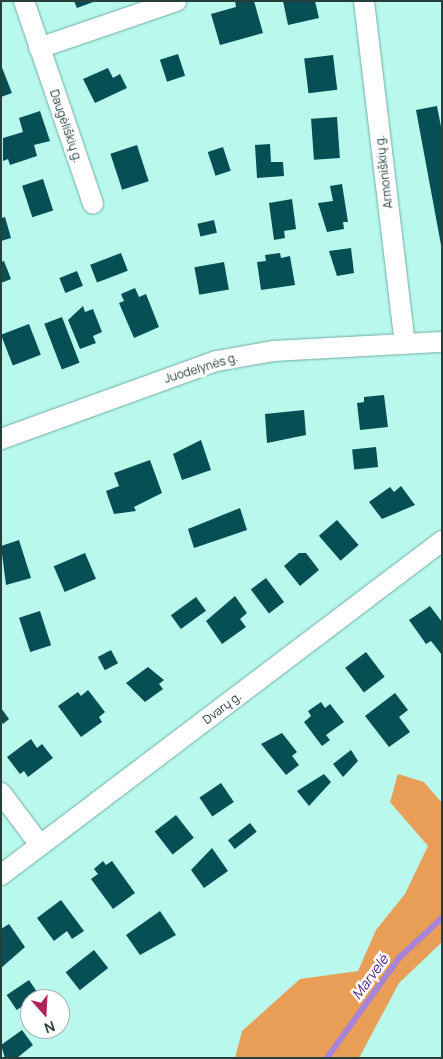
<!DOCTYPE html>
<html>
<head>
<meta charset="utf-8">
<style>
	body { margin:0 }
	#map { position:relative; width:443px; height:1059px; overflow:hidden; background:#b9f8ed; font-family:Manrope,sans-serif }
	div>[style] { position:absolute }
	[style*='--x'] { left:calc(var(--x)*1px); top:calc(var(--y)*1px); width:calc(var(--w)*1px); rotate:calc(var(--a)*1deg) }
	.forest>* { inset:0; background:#e89e56 }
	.stream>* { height:5.5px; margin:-2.75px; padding:0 2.75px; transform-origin:2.75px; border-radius:2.75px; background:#a884d8 }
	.building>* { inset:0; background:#064f54; transform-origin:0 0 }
	.roads { filter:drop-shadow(0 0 1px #71ada3) drop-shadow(0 0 1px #71ada3) }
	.street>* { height:20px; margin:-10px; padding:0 10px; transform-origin:10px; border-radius:10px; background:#fff }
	span { translate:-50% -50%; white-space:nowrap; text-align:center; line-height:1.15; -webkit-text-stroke:5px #fff; paint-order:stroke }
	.street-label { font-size:12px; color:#263f3b }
	.water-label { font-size:14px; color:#4c187a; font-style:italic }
	.frame { position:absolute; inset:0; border:2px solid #263f3b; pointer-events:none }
	.north { position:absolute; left:20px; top:989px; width:50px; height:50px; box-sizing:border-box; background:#fff; border:1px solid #a8b2b1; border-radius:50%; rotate:161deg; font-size:14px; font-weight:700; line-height:20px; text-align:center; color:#263f3b }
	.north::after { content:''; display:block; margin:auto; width:18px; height:22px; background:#b0235b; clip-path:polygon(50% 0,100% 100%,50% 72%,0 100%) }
</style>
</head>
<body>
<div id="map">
	<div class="forest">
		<i style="clip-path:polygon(398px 774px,424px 782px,442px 803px,442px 942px,399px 983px,359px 1058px,235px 1058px,242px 1031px,300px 979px,358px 971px,376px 930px,405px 894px,428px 846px,390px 802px)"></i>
	</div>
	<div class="stream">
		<i style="--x:327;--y:1058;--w:123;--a:-54.2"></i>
		<i style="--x:399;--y:958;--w:59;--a:-42.9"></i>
	</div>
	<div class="building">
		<i style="clip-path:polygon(74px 1px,96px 1px,77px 8px)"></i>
		<i style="clip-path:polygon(235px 1px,254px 1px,263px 33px,220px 45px,211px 14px,236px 7px)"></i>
		<i style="clip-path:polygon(283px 1px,315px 1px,319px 18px,288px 25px)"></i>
		<i style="left:178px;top:54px;width:23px;height:19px;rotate:72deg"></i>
		<i style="left:333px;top:55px;width:35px;height:29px;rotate:83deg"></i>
		<i style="clip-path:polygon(1px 65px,12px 93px,1px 97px)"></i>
		<i style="clip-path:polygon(108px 68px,113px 78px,120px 74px,127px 88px,95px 103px,83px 79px)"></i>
		<i style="clip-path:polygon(437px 106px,442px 132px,441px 245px,416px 110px)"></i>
		<i style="clip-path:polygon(40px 111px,50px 141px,34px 145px,37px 156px,10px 165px,8px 159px,3px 161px,3px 138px,23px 132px,19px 118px)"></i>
		<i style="left:337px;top:117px;width:41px;height:26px;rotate:86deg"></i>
		<i style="clip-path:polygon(270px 144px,271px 162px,283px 162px,284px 176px,257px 178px,255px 145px)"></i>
		<i style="left:137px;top:145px;width:38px;height:28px;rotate:72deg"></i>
		<i style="left:223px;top:147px;width:25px;height:16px;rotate:72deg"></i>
		<i style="left:43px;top:179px;width:33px;height:22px;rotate:72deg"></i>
		<i style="clip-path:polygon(342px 184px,348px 222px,343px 222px,344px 229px,327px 232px,318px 203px,333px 201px,330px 186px)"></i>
		<i style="clip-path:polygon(292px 199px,296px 229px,284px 231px,285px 238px,274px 240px,269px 203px)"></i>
		<i style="clip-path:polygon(5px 217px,11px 238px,1px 241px,1px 218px)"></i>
		<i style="left:214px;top:220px;width:13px;height:17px;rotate:77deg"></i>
		<i style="clip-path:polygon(351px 248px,354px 273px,337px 276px,329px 251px)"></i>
		<i style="left:121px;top:253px;width:19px;height:33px;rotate:69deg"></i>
		<i style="clip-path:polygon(280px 253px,281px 258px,290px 256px,295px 285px,261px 290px,257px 262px,266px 261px,265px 255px)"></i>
		<i style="clip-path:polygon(4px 261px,11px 279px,1px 283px,1px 262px)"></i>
		<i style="left:224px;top:262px;width:28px;height:30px;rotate:80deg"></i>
		<i style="left:77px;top:271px;width:16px;height:19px;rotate:68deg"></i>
		<i style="clip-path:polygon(135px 288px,139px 297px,146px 294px,159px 327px,134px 338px,119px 303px,124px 301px,121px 294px)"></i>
		<i style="clip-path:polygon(83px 306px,85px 312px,93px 309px,102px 332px,93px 336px,96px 343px,80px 349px,68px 320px)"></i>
		<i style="left:62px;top:317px;width:49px;height:19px;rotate:69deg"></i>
		<i style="left:29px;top:324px;width:33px;height:30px;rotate:69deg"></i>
		<i style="clip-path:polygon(384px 395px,388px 427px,360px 430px,357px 403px,364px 402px,364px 397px)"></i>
		<i style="clip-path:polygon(304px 410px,306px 435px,267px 443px,265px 414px)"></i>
		<i style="clip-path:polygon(201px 440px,211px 470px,182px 480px,173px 454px)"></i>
		<i style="left:376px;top:447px;width:20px;height:24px;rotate:84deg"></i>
		<i style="clip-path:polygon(150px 460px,162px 493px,134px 507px,136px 511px,114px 514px,106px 491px,119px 486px,114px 473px)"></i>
		<i style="clip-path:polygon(401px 486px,415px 505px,382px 519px,369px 502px,390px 487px,394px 492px)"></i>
		<i style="clip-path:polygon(240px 508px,247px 530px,194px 548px,188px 529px)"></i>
		<i style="left:337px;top:520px;width:33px;height:24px;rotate:49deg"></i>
		<i style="clip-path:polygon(19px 540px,31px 578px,6px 585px,1px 546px)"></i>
		<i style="left:85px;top:553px;width:28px;height:34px;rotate:67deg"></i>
		<i style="clip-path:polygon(299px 553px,306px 553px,319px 570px,300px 586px,284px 566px)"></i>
		<i style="left:266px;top:578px;width:30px;height:19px;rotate:53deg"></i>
		<i style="clip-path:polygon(235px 596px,247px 613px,240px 619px,246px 627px,222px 644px,206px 621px)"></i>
		<i style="left:196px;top:597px;width:17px;height:31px;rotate:54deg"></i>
		<i style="clip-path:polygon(430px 606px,442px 622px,442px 655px,431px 641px,426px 644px,409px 620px)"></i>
		<i style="left:40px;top:611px;width:36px;height:22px;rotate:72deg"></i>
		<i style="left:111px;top:650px;width:15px;height:15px;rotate:62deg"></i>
		<i style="left:366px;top:652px;width:31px;height:26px;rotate:53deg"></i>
		<i style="clip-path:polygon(148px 667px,164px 680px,159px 684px,163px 689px,145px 702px,126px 683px)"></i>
		<i style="clip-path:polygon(88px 690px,105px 712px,99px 717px,102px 722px,81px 737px,58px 706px,78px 692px,81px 696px)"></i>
		<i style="clip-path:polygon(395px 693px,408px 710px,399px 717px,410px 732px,389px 747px,365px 716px)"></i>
		<i style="clip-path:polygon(321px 702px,325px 708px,330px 704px,344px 722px,326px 735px,330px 740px,322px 746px,304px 722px,311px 716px,308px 711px)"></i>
		<i style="clip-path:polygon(1px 708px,9px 719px,3px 724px,1px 721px)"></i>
		<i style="clip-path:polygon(282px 733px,297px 752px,292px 756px,299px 765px,286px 775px,261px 744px)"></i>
		<i style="clip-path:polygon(31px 739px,37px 748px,42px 744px,53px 758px,28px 777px,24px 771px,20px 774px,7px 757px)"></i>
		<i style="clip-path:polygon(351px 750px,358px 761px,343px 777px,333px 764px)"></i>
		<i style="clip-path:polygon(324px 774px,331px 782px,309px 806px,297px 791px)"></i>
		<i style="left:221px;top:783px;width:23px;height:26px;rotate:56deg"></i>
		<i style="left:176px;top:815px;width:29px;height:27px;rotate:52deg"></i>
		<i style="left:250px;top:823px;width:11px;height:28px;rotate:52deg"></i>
		<i style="clip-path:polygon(212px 848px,228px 871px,204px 888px,191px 870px)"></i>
		<i style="clip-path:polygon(103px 861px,106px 865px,112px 861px,135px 893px,113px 909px,91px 879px,98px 874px,94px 869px)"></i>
		<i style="clip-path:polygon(61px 900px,84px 931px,72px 939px,67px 931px,54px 941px,37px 918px)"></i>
		<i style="clip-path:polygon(160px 911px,176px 935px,140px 955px,126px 935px)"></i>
		<i style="clip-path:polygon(9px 924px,25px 947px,1px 968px,1px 929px)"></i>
		<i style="left:94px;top:950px;width:23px;height:36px;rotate:52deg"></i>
		<i style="left:29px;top:980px;width:18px;height:27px;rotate:56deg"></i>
		<i style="clip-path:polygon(22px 1030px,33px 1045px,17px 1058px,5px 1058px,1px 1045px)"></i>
	</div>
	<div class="roads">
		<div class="street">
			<i style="--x:24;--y:1;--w:214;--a:71.2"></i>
			<i style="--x:364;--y:1;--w:344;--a:83.2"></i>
			<i style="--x:39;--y:48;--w:145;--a:-18.9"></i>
			<i style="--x:1;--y:439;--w:230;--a:-19.9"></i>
			<i style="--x:217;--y:361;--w:58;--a:-10"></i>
			<i style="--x:274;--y:351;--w:168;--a:-3.1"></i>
			<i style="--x:1;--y:793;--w:65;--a:53.1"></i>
			<i style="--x:1;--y:875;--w:553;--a:-37.14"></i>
		</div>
	</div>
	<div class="street-label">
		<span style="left:66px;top:126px;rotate:71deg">Daugėliškių g.</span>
		<span style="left:384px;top:172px;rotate:-97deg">Armoniškių g.</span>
		<span style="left:201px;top:368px;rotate:-17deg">Juodelynės g.</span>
		<span style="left:222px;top:708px;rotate:-37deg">Dvarų g.</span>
	</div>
	<div class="water-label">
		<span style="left:370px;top:977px;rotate:-54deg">Marvelė</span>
	</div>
	<div class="frame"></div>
	<div class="north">N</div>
</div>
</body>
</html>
